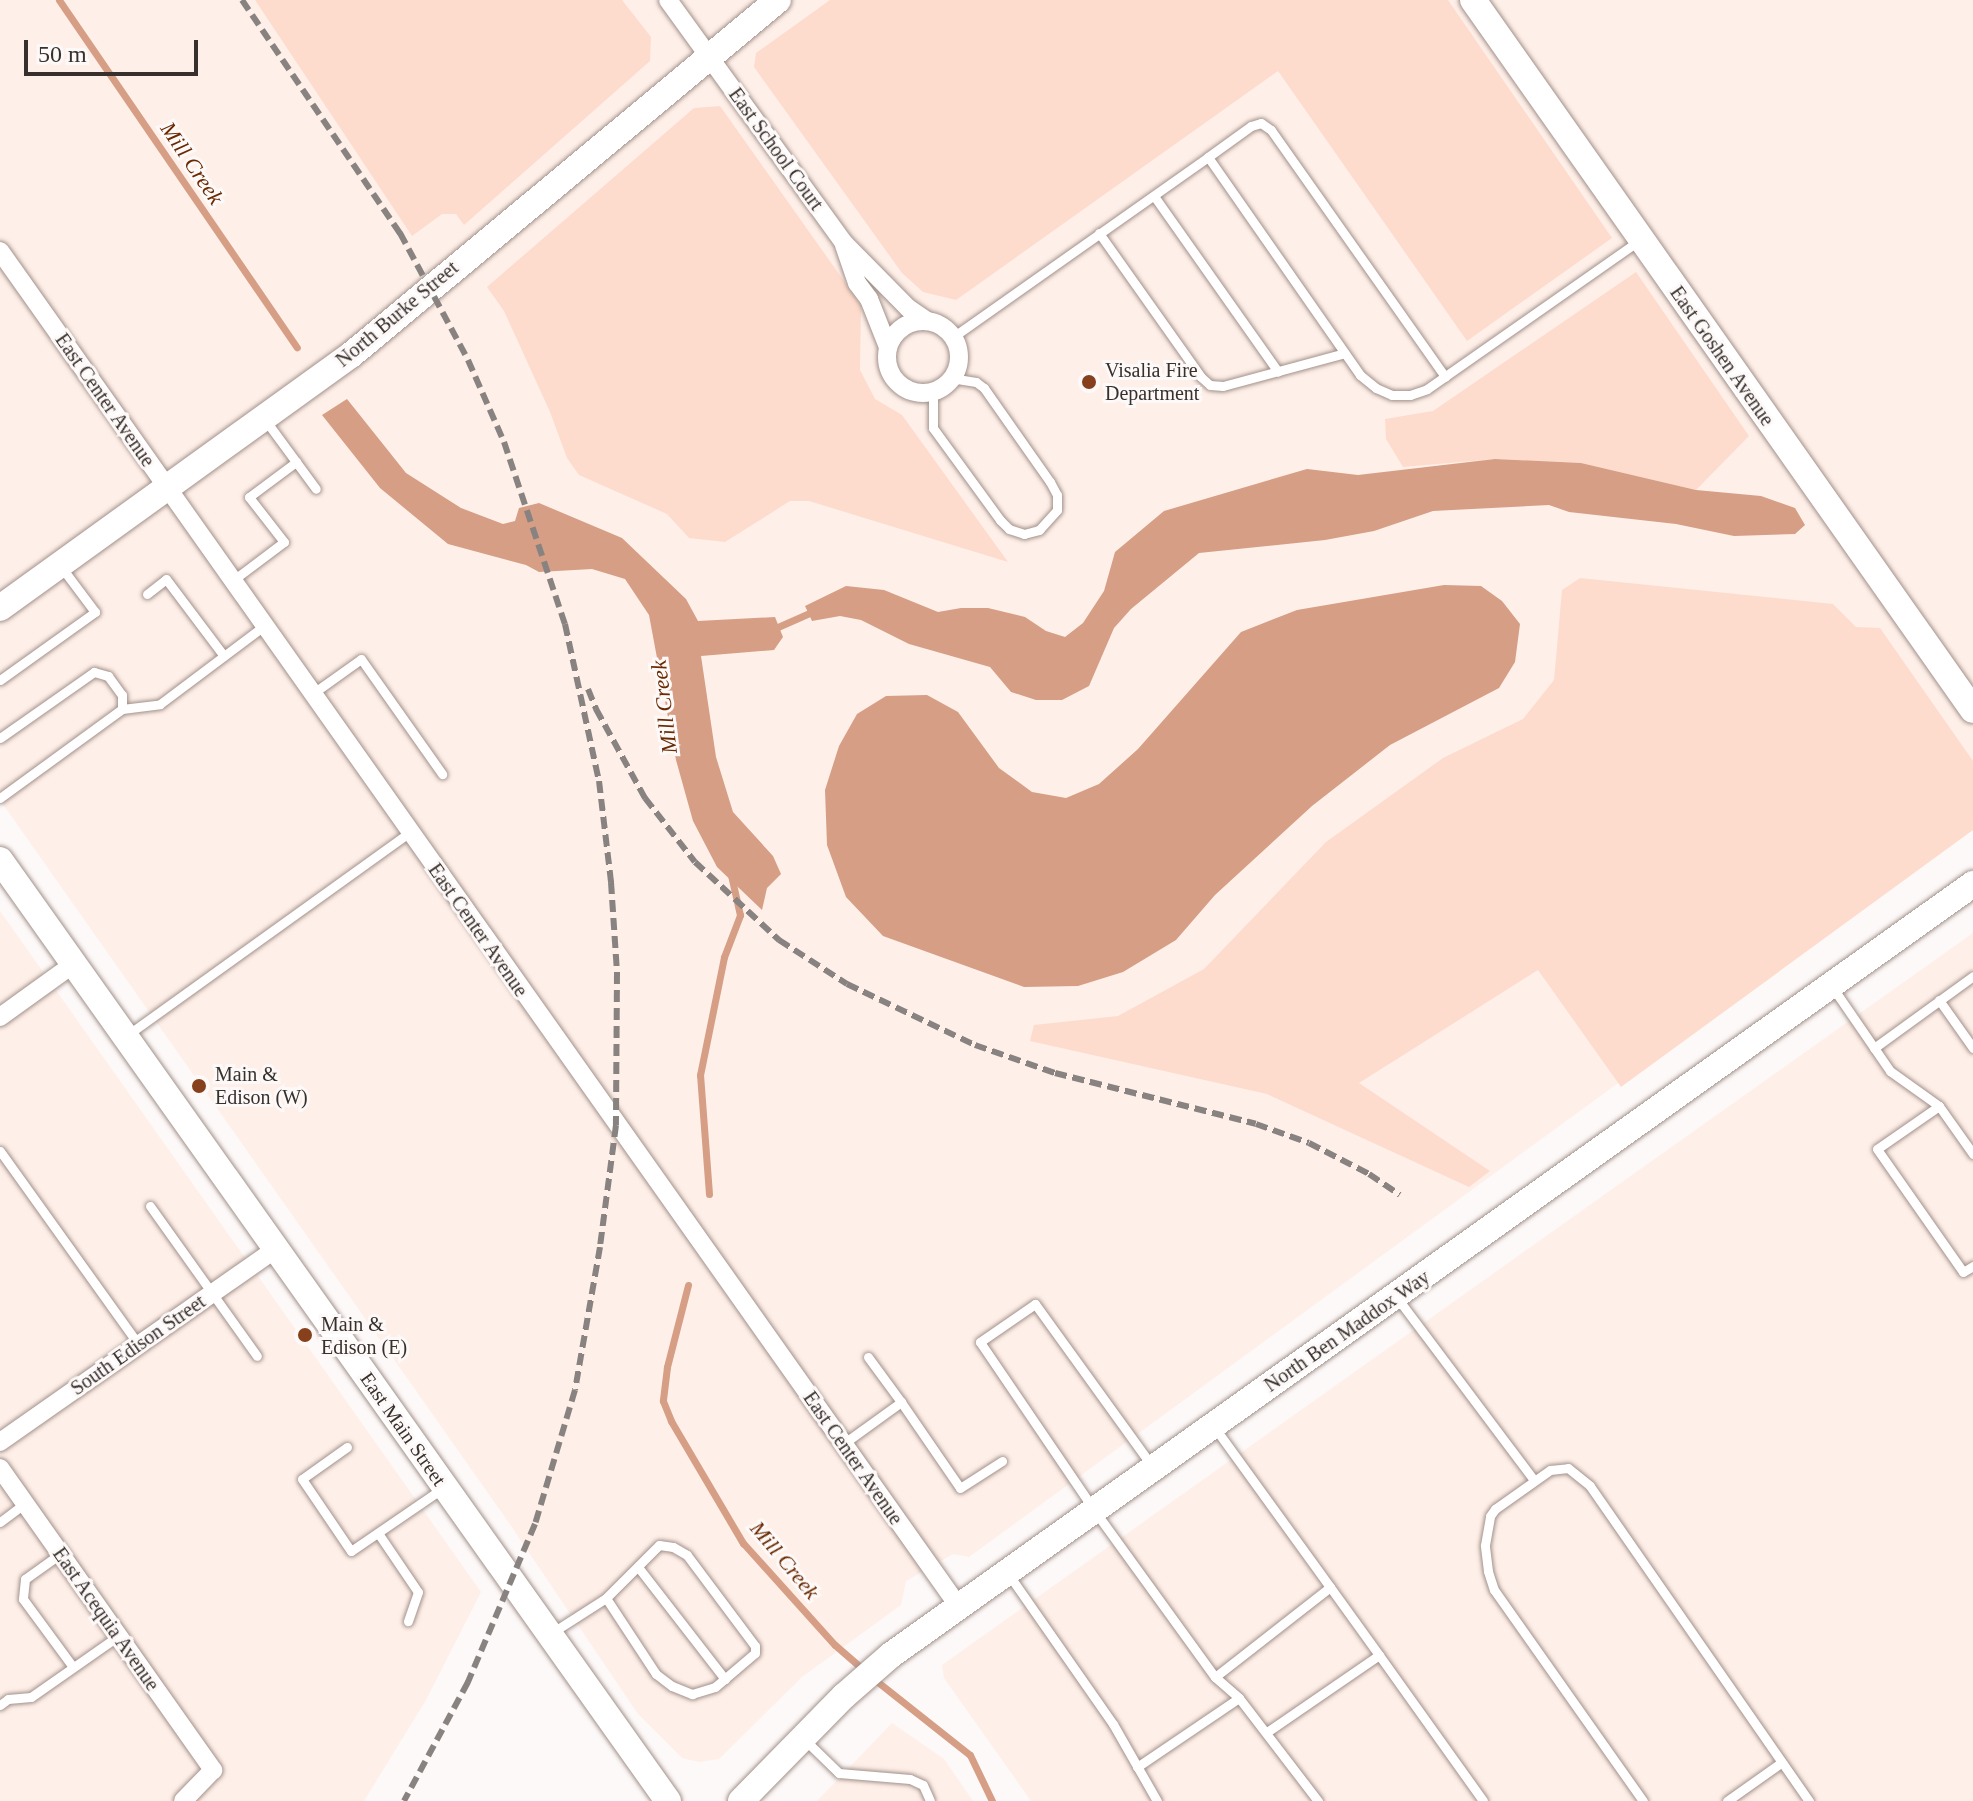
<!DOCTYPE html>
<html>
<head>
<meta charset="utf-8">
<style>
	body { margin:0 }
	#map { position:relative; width:1973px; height:1801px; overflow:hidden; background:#fdf9f8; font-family:"Times New Roman",serif }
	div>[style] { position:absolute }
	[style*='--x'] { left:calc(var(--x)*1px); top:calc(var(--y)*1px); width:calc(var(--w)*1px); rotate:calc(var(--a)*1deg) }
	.built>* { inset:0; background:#feefe8 }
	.green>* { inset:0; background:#fedccd }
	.water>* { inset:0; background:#d59e85 }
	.stream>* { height:7px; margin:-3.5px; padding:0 3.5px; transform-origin:3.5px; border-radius:3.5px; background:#d59e85 }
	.roads { filter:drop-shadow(0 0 2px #a2918a) drop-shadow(0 0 2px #a2918a) }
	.lane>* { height:9px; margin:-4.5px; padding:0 4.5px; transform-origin:4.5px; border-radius:4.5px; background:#fff }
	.street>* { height:18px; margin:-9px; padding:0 9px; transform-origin:9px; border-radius:9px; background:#fff }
	.street>.ring { margin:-9px; padding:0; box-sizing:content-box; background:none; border:18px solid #fff; border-radius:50% }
	.secondary>* { height:26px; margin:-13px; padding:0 13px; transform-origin:13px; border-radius:13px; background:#fff }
	.rail>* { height:6px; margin-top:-3px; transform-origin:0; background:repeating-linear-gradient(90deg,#888280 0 12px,transparent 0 18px) }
	.dots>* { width:22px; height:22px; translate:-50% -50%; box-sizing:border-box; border:4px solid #fdf9f8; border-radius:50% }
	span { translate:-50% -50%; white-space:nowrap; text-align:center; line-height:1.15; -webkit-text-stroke:6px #fdf9f8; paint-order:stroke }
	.street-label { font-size:20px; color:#37302d }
	.poi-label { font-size:20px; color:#37302d }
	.left { translate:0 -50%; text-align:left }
	.water-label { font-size:22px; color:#6a2900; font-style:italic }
	.scale { position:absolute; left:24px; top:40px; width:174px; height:36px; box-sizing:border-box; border:4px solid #37302d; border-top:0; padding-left:10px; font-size:24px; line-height:28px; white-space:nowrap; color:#37302d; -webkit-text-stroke:6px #fdf9f8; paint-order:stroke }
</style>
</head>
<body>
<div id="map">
	<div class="built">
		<i style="clip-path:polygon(0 0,1973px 0,1973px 824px,969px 1557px,953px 1554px,906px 1581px,901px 1605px,802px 1677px,719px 1759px,699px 1762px,682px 1758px,638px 1714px,507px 1520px,0 800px)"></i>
		<i style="clip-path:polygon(0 911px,481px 1592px,426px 1700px,364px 1801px,0 1801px)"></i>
		<i style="clip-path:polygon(1973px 933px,1973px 1801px,1031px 1801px,944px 1678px,942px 1665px)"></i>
		<i style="clip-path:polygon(892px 1723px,944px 1759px,973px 1801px,817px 1801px)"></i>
	</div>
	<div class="green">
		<i style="clip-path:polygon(255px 0,622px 0,651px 37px,650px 61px,464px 225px,456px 214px,442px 214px,412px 236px)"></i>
		<i style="clip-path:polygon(830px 0,1448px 0,1612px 238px,1467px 341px,1278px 71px,956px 300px,923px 292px,902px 273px,754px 67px,756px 53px)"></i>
		<i style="clip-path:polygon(720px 106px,861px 305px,860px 370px,875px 399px,902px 415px,1008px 562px,809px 501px,790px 501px,725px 542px,689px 538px,667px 514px,579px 475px,567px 458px,550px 412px,504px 311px,487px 287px,694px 108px)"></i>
		<i style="clip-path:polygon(1636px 272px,1749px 436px,1696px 490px,1581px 463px,1495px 459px,1403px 467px,1386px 439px,1385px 419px,1433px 411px)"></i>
		<i style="clip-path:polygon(1580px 578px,1833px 604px,1856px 627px,1880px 628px,1973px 761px,1973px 830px,1621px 1087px,1538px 970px,1359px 1083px,1490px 1171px,1469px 1187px,1267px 1094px,1030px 1041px,1034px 1025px,1118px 1016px,1204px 969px,1326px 842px,1443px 758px,1523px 719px,1554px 680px,1562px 590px)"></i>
	</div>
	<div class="water">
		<i style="clip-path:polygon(347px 399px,406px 473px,461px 508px,503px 524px,515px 521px,519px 508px,539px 503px,622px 538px,686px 599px,698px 621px,775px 617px,783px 637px,774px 650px,701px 656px,716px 757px,733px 812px,773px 856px,781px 874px,767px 888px,762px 910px,717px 867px,693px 821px,676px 760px,649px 615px,625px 579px,592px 569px,539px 572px,526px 565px,448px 544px,380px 488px,322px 415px)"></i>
		<i style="clip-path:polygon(1495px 459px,1581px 463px,1696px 490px,1761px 496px,1795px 508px,1805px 525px,1795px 534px,1734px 536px,1676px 524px,1569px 512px,1549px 505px,1433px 511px,1374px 531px,1325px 540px,1199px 553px,1131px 609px,1114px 628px,1089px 686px,1062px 700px,1036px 700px,1011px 692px,990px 667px,909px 644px,861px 620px,840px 616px,812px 621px,805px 606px,846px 586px,884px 590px,938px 612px,961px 608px,988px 608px,1025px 617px,1046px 631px,1065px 637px,1083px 623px,1104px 591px,1115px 552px,1164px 511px,1307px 469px,1358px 475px)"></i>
		<i style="clip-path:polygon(1444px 585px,1481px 586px,1502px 601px,1520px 624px,1515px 662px,1499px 688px,1390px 745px,1312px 806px,1215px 895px,1176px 940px,1123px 972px,1078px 986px,1024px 987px,883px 936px,846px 897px,827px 845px,825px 790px,839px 746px,857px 714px,886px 696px,927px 695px,958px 712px,999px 768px,1032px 792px,1066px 798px,1099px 784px,1138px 749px,1241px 632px,1297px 610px)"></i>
	</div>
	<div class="stream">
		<i style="--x:59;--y:0;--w:421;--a:55.6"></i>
		<i style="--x:771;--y:630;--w:47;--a:-23.8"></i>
		<i style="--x:709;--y:1194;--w:119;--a:-94.3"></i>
		<i style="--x:700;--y:1075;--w:120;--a:-78.5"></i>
		<i style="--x:724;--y:957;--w:45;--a:-69.1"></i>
		<i style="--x:740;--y:915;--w:41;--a:-102.7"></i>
		<i style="--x:688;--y:1285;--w:85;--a:104.4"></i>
		<i style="--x:667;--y:1367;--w:34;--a:97"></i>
		<i style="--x:663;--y:1401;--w:22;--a:68"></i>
		<i style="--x:671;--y:1421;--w:142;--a:59.5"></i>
		<i style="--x:743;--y:1543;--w:137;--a:48"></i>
		<i style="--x:835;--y:1645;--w:40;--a:41"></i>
		<i style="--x:874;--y:1679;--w:122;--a:38.4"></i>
		<i style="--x:970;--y:1755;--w:51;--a:64.4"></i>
	</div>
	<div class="roads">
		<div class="lane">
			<i style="--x:1208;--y:157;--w:53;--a:-35.8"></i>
			<i style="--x:1251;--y:126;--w:10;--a:-17"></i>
			<i style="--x:1261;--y:123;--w:12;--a:35"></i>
			<i style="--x:1271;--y:130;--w:302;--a:54.8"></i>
			<i style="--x:1154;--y:196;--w:215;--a:54.8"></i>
			<i style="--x:1099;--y:233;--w:176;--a:54.7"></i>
			<i style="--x:1201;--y:377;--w:12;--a:42"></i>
			<i style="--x:1210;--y:385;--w:13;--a:4"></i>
			<i style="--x:1223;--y:386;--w:126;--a:-15.1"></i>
			<i style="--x:953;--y:337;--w:312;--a:-35.2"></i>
			<i style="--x:1208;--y:157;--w:266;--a:55.1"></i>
			<i style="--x:1360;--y:375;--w:21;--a:39"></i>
			<i style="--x:1376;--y:388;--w:17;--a:24"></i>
			<i style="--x:1392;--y:395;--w:18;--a:0"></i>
			<i style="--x:1410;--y:395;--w:18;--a:-19"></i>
			<i style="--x:1427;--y:389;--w:260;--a:-35"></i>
			<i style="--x:933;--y:391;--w:37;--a:90"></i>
			<i style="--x:933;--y:428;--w:114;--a:53.9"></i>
			<i style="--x:1000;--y:520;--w:13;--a:45"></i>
			<i style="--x:1009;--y:529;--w:16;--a:18"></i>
			<i style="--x:1024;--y:534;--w:16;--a:-15"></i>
			<i style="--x:1039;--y:530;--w:27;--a:-48"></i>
			<i style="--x:1057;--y:510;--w:15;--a:-90"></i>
			<i style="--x:1057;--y:495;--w:15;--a:-118"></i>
			<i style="--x:1050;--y:482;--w:115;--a:-125.1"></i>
			<i style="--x:984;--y:388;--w:10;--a:-143"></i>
			<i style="--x:976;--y:382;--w:24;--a:-171"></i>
			<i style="--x:266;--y:421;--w:84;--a:53.7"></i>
			<i style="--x:232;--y:581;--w:65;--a:-36.9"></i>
			<i style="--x:284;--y:542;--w:57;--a:-127.9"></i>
			<i style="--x:249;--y:497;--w:59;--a:-36.7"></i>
			<i style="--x:147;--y:594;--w:24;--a:-38"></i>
			<i style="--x:166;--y:579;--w:96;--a:53"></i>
			<i style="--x:0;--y:680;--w:117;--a:-35.6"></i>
			<i style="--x:95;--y:612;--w:55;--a:-126.9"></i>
			<i style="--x:312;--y:694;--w:60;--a:-35.5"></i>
			<i style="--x:361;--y:659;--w:141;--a:54.8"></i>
			<i style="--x:122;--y:709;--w:38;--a:-7"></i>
			<i style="--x:160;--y:704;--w:130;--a:-36.9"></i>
			<i style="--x:0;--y:738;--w:115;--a:-35.1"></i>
			<i style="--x:94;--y:672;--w:15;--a:16"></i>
			<i style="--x:108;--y:676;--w:24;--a:54"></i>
			<i style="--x:122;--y:695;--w:14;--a:90"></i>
			<i style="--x:122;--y:709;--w:151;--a:143.9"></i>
			<i style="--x:1833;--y:988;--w:101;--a:55.5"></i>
			<i style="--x:1890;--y:1071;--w:60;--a:35.5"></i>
			<i style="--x:1939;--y:1106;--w:59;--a:54.7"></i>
			<i style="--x:1939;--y:1000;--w:59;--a:54.7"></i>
			<i style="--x:126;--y:1036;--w:348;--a:-35.7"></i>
			<i style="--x:1874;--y:1048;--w:122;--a:-36"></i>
			<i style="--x:1939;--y:1106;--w:75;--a:145.3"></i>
			<i style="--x:1877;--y:1149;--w:150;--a:55"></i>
			<i style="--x:1963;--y:1272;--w:12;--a:-31"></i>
			<i style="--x:0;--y:1151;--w:239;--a:54.4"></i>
			<i style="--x:150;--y:1206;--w:184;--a:54.5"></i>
			<i style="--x:1398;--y:1299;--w:226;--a:53.1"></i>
			<i style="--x:868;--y:1357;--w:56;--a:53.7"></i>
			<i style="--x:843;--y:1444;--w:72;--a:-35.9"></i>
			<i style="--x:901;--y:1402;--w:104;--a:55.5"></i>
			<i style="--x:960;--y:1488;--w:50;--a:-32.7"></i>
			<i style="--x:347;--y:1447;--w:55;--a:144.6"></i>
			<i style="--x:302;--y:1479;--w:87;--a:55.8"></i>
			<i style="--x:351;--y:1551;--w:112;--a:-34.4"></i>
			<i style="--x:1152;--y:1466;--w:200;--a:-125.8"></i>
			<i style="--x:1035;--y:1304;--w:67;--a:145.4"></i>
			<i style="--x:980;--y:1342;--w:203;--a:55.8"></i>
			<i style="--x:1094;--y:1510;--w:206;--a:54.1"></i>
			<i style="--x:1215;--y:1677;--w:32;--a:41"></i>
			<i style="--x:1239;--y:1698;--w:130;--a:52.5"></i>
			<i style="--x:0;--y:1522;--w:31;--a:-37"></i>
			<i style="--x:378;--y:1533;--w:71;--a:55.9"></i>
			<i style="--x:418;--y:1592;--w:31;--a:109"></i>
			<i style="--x:60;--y:1554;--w:43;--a:144.5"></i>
			<i style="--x:25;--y:1579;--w:20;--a:96"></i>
			<i style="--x:23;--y:1599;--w:84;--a:53.7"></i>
			<i style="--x:638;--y:1567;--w:142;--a:52.2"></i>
			<i style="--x:1009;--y:1575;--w:182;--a:55.1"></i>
			<i style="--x:1113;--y:1724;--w:89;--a:60.3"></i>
			<i style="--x:553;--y:1632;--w:63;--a:-32.7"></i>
			<i style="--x:606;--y:1598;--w:91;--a:56.7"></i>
			<i style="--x:656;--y:1674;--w:20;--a:37"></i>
			<i style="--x:672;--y:1686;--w:22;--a:22"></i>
			<i style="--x:692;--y:1694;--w:24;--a:-17"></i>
			<i style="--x:715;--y:1687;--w:52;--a:-40.4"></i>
			<i style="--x:755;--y:1653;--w:7;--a:-90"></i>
			<i style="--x:755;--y:1646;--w:114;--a:-126.8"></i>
			<i style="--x:687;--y:1555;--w:16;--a:-150"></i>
			<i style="--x:673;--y:1547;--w:14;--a:-172"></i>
			<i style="--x:659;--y:1545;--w:75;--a:135"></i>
			<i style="--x:1379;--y:1655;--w:179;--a:54.5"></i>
			<i style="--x:1215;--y:1677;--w:146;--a:-38"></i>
			<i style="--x:1330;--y:1587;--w:196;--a:-125.9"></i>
			<i style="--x:0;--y:1705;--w:10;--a:-37"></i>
			<i style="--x:8;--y:1699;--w:23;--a:-5"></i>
			<i style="--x:31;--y:1697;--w:106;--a:-35"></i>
			<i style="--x:1267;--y:1732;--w:136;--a:-34.5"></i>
			<i style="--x:1379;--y:1655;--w:84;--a:-125.8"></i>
			<i style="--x:804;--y:1739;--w:49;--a:44.2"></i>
			<i style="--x:839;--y:1773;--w:71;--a:4.8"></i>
			<i style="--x:910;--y:1779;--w:14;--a:25"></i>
			<i style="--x:923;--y:1785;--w:17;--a:66"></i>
			<i style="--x:1137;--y:1767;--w:123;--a:-34.1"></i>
			<i style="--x:1643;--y:1801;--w:258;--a:-125.2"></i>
			<i style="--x:1494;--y:1590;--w:20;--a:-108"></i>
			<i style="--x:1488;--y:1571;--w:26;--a:-97"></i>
			<i style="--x:1485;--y:1545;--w:29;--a:-80"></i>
			<i style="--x:1490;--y:1516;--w:9;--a:-54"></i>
			<i style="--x:1495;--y:1509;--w:67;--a:-35.3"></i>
			<i style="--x:1550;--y:1470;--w:18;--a:-6"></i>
			<i style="--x:1568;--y:1468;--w:28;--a:39"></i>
			<i style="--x:1590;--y:1486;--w:384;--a:55.2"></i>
			<i style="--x:1727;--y:1801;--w:67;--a:-35.3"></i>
		</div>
		<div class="street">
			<i style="--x:668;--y:0;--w:299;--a:54.1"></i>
			<i style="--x:843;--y:242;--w:93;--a:45.4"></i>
			<i style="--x:908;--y:308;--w:23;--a:34"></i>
			<i style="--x:844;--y:245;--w:40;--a:71.1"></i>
			<i style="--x:857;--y:283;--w:20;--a:53"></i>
			<i style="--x:869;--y:299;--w:52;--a:68.4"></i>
			<i style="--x:0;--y:251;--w:1661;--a:54.73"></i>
			<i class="ring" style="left:887px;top:321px;width:54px;height:54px"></i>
			<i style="--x:0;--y:1017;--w:89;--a:-35.8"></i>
			<i style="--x:0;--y:1442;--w:338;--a:-35"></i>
			<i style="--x:0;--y:1468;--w:370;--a:54.8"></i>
			<i style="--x:213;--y:1770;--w:43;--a:134.1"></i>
		</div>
		<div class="secondary">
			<i style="--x:1473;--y:0;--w:868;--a:54.85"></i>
			<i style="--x:0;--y:608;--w:433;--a:-35.8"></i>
			<i style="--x:351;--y:355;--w:555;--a:-39.74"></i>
			<i style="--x:0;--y:860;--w:1154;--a:54.63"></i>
			<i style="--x:741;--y:1801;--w:147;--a:-45.6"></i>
			<i style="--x:844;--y:1696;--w:62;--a:-41.1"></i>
			<i style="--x:891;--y:1655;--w:1329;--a:-35.47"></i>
		</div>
	</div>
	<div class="rail">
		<i style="--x:242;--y:0;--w:282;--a:55.9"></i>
		<i style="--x:400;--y:233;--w:144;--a:61.8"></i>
		<i style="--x:468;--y:360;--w:90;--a:66.3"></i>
		<i style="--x:504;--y:442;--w:192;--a:71.5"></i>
		<i style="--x:565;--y:624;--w:161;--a:77.8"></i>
		<i style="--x:599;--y:781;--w:102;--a:83.2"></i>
		<i style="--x:611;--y:882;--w:90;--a:86.2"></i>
		<i style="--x:617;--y:972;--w:153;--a:90.4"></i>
		<i style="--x:616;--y:1125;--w:123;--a:97.5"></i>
		<i style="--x:600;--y:1247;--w:145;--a:99.9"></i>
		<i style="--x:575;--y:1390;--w:140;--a:106.6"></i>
		<i style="--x:535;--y:1524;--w:172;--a:113"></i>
		<i style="--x:468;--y:1682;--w:135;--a:118.3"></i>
		<i style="--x:588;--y:689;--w:22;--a:68"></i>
		<i style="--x:596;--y:709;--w:102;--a:61.2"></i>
		<i style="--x:645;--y:798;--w:81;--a:52"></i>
		<i style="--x:695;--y:862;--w:115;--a:42.9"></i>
		<i style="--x:779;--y:940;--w:81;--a:32.9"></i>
		<i style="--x:847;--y:984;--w:142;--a:25.5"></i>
		<i style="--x:975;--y:1045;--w:85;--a:19.3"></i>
		<i style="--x:1055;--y:1073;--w:207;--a:14.2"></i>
		<i style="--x:1256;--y:1124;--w:56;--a:19.7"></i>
		<i style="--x:1309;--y:1143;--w:68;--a:27.3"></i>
		<i style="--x:1369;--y:1174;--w:37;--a:34"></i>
	</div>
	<div class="dots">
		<i style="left:1089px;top:382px;background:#86401b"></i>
		<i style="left:199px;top:1086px;background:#86401b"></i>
		<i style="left:305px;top:1335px;background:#86401b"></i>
	</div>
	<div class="street-label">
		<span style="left:776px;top:149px;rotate:54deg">East School Court</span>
		<span style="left:397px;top:314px;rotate:-40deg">North Burke Street</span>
		<span style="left:1722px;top:356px;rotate:55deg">East Goshen Avenue</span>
		<span style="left:105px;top:400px;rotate:55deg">East Center Avenue</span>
		<span style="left:478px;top:930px;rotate:55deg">East Center Avenue</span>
		<span style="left:1347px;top:1331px;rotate:-35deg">North Ben Maddox Way</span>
		<span style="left:138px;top:1345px;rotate:-35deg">South Edison Street</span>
		<span style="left:403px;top:1429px;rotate:55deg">East Main Street</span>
		<span style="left:853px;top:1458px;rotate:55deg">East Center Avenue</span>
		<span style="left:106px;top:1619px;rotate:55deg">East Acequia Avenue</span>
	</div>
	<div class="poi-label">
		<span class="left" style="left:1105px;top:382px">Visalia Fire<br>Department</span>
		<span class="left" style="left:215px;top:1086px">Main &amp;<br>Edison (W)</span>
		<span class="left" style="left:321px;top:1336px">Main &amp;<br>Edison (E)</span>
	</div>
	<div class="water-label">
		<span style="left:192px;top:163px;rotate:56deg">Mill Creek</span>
		<span style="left:664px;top:707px;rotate:-97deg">Mill Creek</span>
		<span style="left:785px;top:1560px;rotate:50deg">Mill Creek</span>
	</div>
	<div class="scale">50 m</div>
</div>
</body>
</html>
